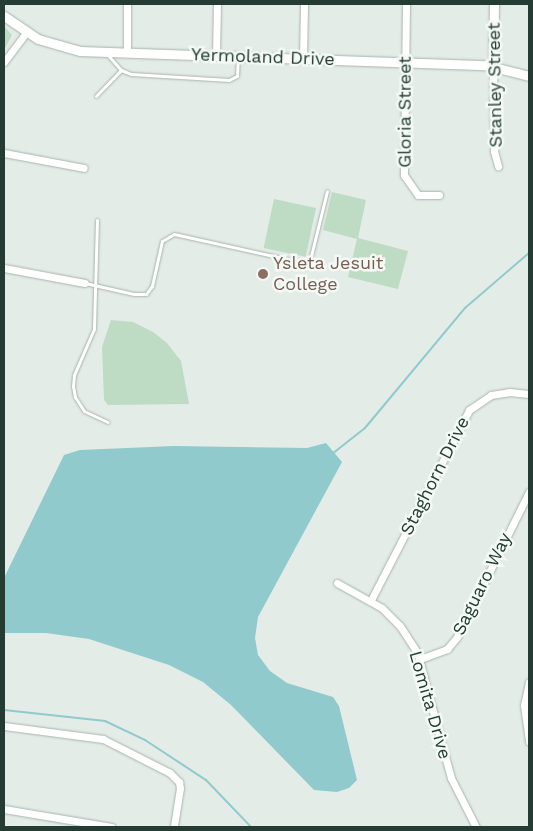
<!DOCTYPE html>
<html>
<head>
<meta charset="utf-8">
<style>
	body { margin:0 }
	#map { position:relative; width:533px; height:831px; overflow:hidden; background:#e4ece7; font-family:"Work Sans",sans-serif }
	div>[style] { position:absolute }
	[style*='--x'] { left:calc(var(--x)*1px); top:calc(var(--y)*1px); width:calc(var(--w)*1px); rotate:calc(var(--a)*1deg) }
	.green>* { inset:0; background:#bedbc3; transform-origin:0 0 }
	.water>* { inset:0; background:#90cacd }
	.stream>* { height:2px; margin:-1px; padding:0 1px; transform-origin:1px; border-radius:1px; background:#90cacd }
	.roads { filter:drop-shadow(0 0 1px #a7b4ad) drop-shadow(0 0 1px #a7b4ad) }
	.service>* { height:3px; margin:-1.5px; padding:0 1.5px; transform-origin:1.5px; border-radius:1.5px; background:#fff }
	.minor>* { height:7px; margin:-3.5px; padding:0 3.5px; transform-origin:3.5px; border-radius:3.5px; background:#fff }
	.tertiary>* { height:9px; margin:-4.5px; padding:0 4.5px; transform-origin:4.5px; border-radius:4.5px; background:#fff }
	.dots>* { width:14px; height:14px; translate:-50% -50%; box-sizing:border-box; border:2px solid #f4f9f6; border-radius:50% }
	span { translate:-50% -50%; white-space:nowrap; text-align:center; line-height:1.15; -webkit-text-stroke:5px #f4f9f6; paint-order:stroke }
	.street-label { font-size:18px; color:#243c33 }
	.education-label { font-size:18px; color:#785e54 }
	.left { translate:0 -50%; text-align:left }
	.frame { position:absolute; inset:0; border:5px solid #243c33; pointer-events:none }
</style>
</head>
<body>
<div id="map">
	<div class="green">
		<i style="clip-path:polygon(4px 26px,12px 35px,4px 50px)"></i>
		<i style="clip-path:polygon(332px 192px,366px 200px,358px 238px,408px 251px,398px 289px,348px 277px,357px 239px,323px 230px)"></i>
		<i style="left:274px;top:199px;width:43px;height:50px;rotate:12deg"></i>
		<i style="clip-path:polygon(111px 320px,133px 322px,153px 332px,167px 343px,181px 361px,189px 404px,108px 405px,104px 400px,102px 347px)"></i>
	</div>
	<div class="water">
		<i style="clip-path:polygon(326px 443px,342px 462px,258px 617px,255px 638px,258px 655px,270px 671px,287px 683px,333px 697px,339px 706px,357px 780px,349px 788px,337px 792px,314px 790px,231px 705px,203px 682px,169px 665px,89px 639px,46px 633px,4px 633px,4px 578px,64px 455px,80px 450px,174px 446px,307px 448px)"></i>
	</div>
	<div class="stream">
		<i style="--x:332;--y:454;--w:42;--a:-38.2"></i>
		<i style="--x:365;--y:428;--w:156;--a:-50.2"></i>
		<i style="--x:465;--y:308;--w:84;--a:-40.7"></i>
		<i style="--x:4;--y:710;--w:102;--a:6.2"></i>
		<i style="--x:105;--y:721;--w:44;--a:25.4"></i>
		<i style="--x:145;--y:740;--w:73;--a:33.3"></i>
		<i style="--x:206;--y:780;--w:65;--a:46.2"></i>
	</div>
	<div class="roads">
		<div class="service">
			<i style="--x:107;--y:54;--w:21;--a:49"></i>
			<i style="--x:121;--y:70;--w:11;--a:22"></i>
			<i style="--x:131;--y:74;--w:98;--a:3.5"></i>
			<i style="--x:229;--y:80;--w:9;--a:-27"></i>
			<i style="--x:237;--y:76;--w:19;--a:-87"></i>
			<i style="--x:96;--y:96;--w:36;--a:-46"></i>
			<i style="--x:97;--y:220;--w:109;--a:91.6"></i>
			<i style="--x:94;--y:329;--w:50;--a:113.5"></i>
			<i style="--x:74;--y:375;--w:11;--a:95"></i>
			<i style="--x:73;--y:386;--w:11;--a:80"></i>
			<i style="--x:75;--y:397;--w:17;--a:57"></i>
			<i style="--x:84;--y:411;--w:26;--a:25"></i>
			<i style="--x:85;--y:283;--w:50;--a:12.7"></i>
			<i style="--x:134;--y:294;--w:12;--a:0"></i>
			<i style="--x:146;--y:294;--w:10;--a:-53"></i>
			<i style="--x:152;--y:286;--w:46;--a:-77.5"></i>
			<i style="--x:162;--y:241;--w:14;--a:-30"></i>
			<i style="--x:174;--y:234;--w:138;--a:12.5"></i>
			<i style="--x:309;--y:264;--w:75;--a:-76.1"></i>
		</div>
		<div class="minor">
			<i style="--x:406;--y:4;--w:171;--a:90.7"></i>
			<i style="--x:404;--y:175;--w:24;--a:55"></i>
			<i style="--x:418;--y:195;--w:21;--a:0"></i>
			<i style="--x:127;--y:52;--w:48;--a:-90"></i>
			<i style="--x:216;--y:55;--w:51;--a:-88.9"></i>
			<i style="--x:303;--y:58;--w:54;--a:-88.9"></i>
			<i style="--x:4;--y:62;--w:38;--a:-53"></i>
			<i style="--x:493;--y:66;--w:85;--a:89.3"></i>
			<i style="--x:494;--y:151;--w:16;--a:75"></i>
			<i style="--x:4;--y:153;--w:81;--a:10.6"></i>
			<i style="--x:4;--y:268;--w:82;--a:10.5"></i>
			<i style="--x:337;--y:583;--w:51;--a:29.1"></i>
			<i style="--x:382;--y:608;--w:25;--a:45"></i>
			<i style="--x:400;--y:626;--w:31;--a:57"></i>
			<i style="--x:417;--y:652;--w:131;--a:74.9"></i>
			<i style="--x:451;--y:778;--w:55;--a:63"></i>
			<i style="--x:371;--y:600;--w:214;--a:-62.7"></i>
			<i style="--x:469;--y:410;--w:27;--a:-34"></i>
			<i style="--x:491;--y:395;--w:18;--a:-9"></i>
			<i style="--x:509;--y:392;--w:20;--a:6"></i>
			<i style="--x:420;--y:659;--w:29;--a:-20"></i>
			<i style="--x:447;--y:649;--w:16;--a:-50"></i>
			<i style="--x:457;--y:637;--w:162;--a:-63.6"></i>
			<i style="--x:529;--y:682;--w:24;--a:102"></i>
			<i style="--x:524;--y:705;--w:37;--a:82"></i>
			<i style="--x:4;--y:726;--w:100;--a:7.5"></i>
			<i style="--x:103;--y:739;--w:75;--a:26.9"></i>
			<i style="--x:170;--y:773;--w:13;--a:45"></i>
			<i style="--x:179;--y:782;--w:6;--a:81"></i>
			<i style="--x:180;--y:788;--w:39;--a:99"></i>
			<i style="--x:4;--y:809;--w:109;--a:9.5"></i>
		</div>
		<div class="tertiary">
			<i style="--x:4;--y:16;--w:41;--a:34.1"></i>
			<i style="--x:38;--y:39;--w:44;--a:15.9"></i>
			<i style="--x:80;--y:51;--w:406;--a:2"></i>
			<i style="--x:486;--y:65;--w:44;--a:14.3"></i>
			<i style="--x:493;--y:66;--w:62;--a:-89.1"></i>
		</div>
	</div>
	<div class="dots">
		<i style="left:263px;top:274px;background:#8d6e63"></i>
	</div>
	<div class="street-label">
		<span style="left:263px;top:57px;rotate:2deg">Yermoland Drive</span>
		<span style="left:495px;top:85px;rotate:-91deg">Stanley Street</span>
		<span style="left:405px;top:112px;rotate:-90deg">Gloria Street</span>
		<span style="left:435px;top:476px;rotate:-63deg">Staghorn Drive</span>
		<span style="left:482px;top:584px;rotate:-64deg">Saguaro Way</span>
		<span style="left:430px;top:705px;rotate:74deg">Lomita Drive</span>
	</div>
	<div class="education-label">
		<span class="left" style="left:273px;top:274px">Ysleta Jesuit<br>College</span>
	</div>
	<div class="frame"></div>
</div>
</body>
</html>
